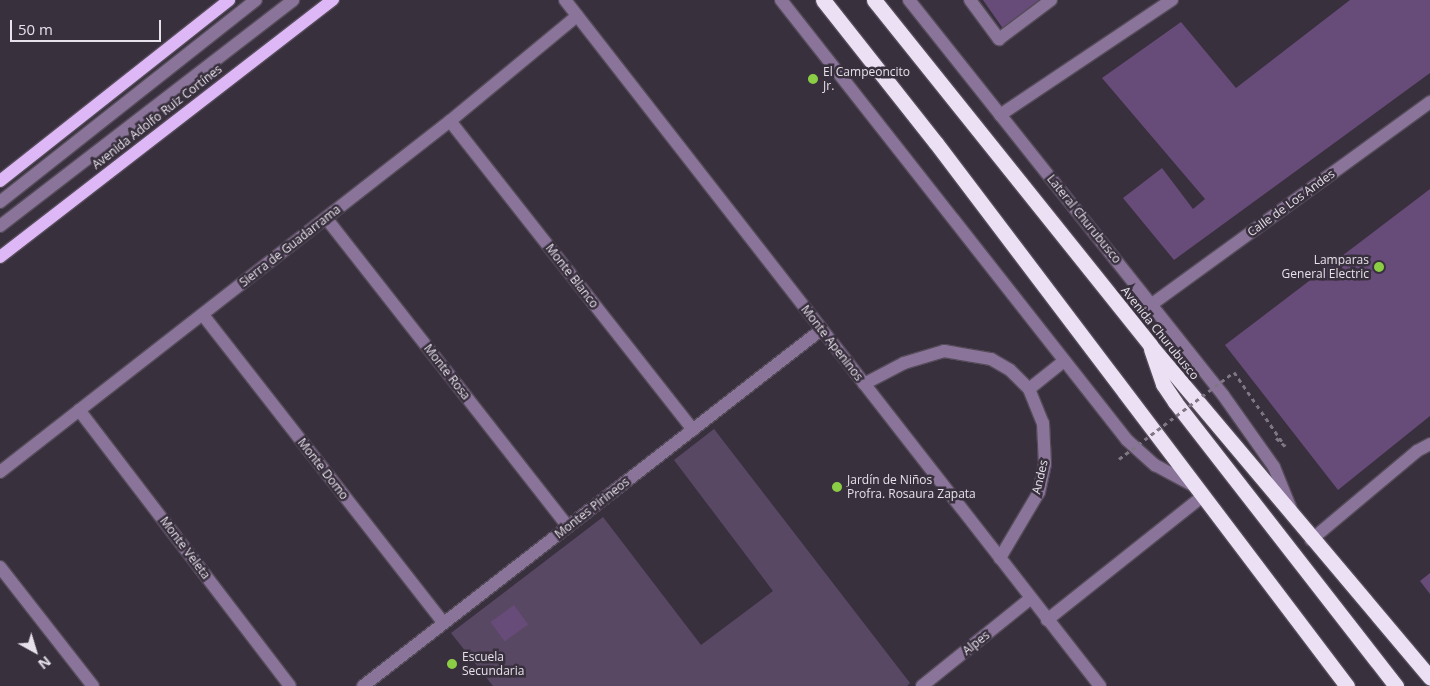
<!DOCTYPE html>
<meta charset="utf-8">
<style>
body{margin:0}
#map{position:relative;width:1430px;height:686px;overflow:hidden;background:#39303e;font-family:"Open Sans",sans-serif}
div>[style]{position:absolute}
.green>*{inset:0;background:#594864}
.building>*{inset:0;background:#674b79;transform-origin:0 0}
.path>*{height:3px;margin-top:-1.5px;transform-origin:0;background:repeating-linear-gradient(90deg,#7f7783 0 4px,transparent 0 8px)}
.roads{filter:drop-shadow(1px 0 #554c5a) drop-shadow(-1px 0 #554c5a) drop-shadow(0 1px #554c5a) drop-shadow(0 -1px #554c5a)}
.minor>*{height:12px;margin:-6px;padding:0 6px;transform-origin:6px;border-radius:6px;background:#8b749a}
.major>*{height:12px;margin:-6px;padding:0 6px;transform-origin:6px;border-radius:6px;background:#deb7f6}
.highway>*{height:15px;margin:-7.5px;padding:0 7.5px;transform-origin:7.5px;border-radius:7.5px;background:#ece1f4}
.path-bridge>*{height:3px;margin-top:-1.5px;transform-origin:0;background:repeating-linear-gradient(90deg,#7f7783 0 4px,transparent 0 8px)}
.dots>*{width:14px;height:14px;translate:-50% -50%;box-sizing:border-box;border:2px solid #39303e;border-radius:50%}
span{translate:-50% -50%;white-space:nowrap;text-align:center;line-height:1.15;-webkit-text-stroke:5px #39303e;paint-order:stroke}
.poi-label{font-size:12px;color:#e6e1ea}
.left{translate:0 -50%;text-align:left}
.right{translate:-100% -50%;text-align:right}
.street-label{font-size:12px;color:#e6e1ea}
.north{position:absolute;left:10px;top:626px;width:50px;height:50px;-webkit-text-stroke:4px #39303e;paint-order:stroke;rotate:141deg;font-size:14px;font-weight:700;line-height:20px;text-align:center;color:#e6e1ea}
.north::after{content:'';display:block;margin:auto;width:18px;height:22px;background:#e6e1ea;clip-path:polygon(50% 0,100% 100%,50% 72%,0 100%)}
.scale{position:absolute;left:10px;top:20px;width:151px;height:22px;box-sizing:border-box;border:2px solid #e6e1ea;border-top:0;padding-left:6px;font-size:15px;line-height:18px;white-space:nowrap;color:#e6e1ea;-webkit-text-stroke:4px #39303e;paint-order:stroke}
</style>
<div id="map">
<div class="green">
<div style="clip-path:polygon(714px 429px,910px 683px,907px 686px,493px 686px,451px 633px,603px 517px,701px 645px,773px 591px,674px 460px)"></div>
</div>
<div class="building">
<div style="clip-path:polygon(983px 0,1047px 0,1004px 30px)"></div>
<div style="clip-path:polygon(1350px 0,1430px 0,1430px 73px,1174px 260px,1123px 198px,1162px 168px,1193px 209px,1205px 199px,1102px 78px,1181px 22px,1236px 88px)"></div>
<div style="clip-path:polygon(1430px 189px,1430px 416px,1338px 490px,1225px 345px)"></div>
<div style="clip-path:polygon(1430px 573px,1430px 594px,1420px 581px)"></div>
<div style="left:514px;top:605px;width:24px;height:29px;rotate:54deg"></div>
</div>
<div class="path">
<div style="left:1234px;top:372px;width:90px;rotate:55.4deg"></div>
<div style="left:1285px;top:446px;width:12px;rotate:-138deg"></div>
</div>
<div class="roads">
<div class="minor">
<div style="left:565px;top:0;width:870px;rotate:52.05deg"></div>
<div style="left:781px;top:0;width:560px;rotate:51.82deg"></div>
<div style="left:1127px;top:440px;width:38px;rotate:42deg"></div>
<div style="left:1155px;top:465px;width:47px;rotate:28.2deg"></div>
<div style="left:909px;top:0;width:505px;rotate:51.52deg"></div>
<div style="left:1223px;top:395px;width:88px;rotate:54.7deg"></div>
<div style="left:1274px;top:467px;width:45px;rotate:68deg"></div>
<div style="left:970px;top:0;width:49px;rotate:53.4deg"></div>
<div style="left:999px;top:39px;width:65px;rotate:-36.9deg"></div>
<div style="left:1000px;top:115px;width:207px;rotate:-33.8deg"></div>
<div style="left:450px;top:121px;width:393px;rotate:51.8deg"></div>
<div style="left:0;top:202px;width:326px;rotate:-38.3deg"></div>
<div style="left:326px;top:218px;width:392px;rotate:51.9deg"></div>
<div style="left:0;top:226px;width:370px;rotate:-37.6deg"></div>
<div style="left:1152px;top:304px;width:344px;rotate:-36deg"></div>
<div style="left:203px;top:315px;width:391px;rotate:52deg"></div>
<div style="left:864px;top:384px;width:45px;rotate:-27.7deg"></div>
<div style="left:904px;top:363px;width:42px;rotate:-16.7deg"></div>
<div style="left:944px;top:351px;width:48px;rotate:9.7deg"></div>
<div style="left:991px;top:359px;width:22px;rotate:30deg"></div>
<div style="left:1010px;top:370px;width:27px;rotate:45deg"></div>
<div style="left:1029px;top:389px;width:37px;rotate:68deg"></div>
<div style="left:1043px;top:423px;width:41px;rotate:87.2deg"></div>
<div style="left:1045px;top:464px;width:29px;rotate:102deg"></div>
<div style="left:1039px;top:492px;width:77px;rotate:120.6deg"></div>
<div style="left:1029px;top:389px;width:45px;rotate:-38.7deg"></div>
<div style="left:79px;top:410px;width:347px;rotate:52.6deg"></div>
<div style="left:0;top:472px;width:571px;rotate:-37.95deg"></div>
<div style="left:450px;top:121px;width:165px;rotate:-39.6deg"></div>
<div style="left:1311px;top:540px;width:138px;rotate:-40deg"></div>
<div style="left:1417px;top:451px;width:15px;rotate:-28deg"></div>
<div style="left:0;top:567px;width:151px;rotate:52deg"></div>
<div style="left:1047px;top:620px;width:199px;rotate:-38.5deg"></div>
<div style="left:363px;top:686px;width:580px;rotate:-37.86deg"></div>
<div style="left:922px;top:686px;width:139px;rotate:-38.9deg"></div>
</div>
<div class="major">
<div style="left:0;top:181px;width:292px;rotate:-38.3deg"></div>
<div style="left:0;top:257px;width:421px;rotate:-37.7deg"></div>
</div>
<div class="highway">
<div style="left:823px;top:0;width:182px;rotate:51.7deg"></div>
<div style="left:936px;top:143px;width:681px;rotate:52.88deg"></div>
<div style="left:874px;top:0;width:442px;rotate:51.3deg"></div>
<div style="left:1150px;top:345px;width:435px;rotate:49.9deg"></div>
<div style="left:1151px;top:349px;width:37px;rotate:71deg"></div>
<div style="left:1163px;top:384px;width:22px;rotate:56deg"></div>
<div style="left:1175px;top:402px;width:360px;rotate:52.1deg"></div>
</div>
</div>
<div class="path-bridge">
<div style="left:1119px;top:459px;width:144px;rotate:-37.1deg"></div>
</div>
<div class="dots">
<div style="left:813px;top:79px;background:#8bce46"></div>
<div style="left:1379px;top:267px;background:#8bce46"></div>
<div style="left:837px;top:487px;background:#8bce46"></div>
<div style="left:452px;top:664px;background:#8bce46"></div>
</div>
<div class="poi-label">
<span class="left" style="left:823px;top:79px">El Campeoncito<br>Jr.</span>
<span class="right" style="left:1369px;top:267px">Lamparas<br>General Electric</span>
<span class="left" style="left:847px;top:487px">Jardín de Niños<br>Profra. Rosaura Zapata</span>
<span class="left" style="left:462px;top:664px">Escuela<br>Secundaria</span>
</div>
<div class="street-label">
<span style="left:157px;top:117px;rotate:-38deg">Avenida Adolfo Ruiz Cortínes</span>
<span style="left:1291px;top:203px;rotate:-36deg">Calle de Los Andes</span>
<span style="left:1084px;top:219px;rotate:51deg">Lateral Churubusco</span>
<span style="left:290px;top:246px;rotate:-38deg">Sierra de Guadarrama</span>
<span style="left:572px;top:276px;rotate:52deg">Monte Blanco</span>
<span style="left:1160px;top:333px;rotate:51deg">Avenida Churubusco</span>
<span style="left:832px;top:343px;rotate:52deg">Monte Apeninos</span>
<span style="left:447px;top:372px;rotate:52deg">Monte Rosa</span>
<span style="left:323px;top:469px;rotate:52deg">Monte Domo</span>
<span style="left:1040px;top:477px;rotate:-77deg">Andes</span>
<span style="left:592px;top:508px;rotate:-38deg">Montes Pirineos</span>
<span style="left:185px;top:548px;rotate:53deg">Monte Veleta</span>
<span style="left:976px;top:643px;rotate:-39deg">Alpes</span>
</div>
<div class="north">N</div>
<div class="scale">50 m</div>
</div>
